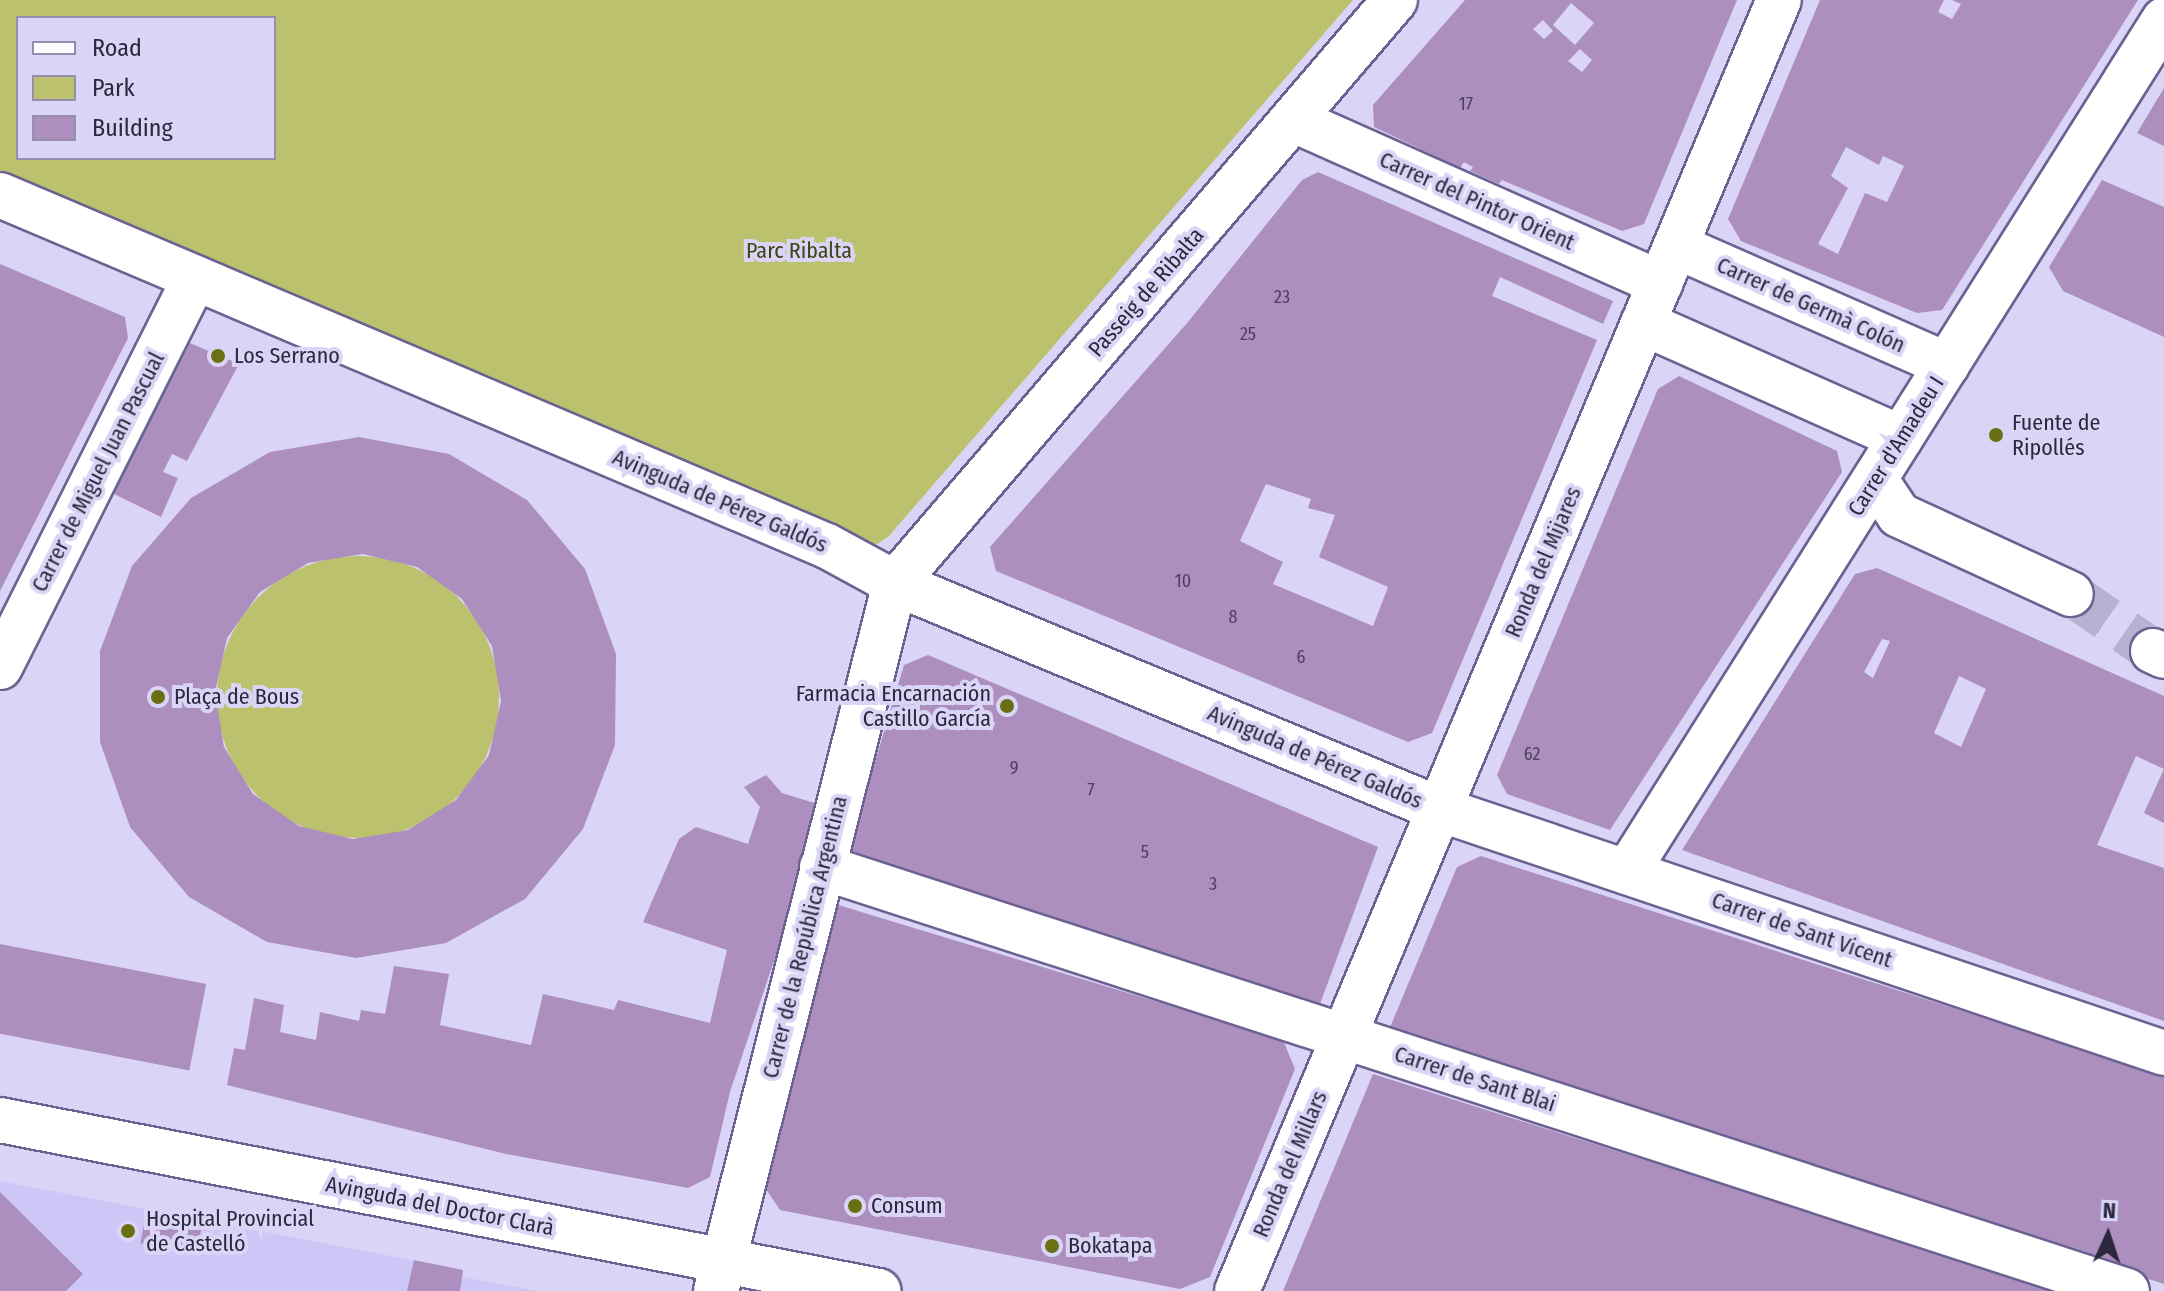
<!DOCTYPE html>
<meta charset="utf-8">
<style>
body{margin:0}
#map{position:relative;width:2164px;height:1291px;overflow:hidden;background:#dad5f6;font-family:"Fira Sans Condensed",sans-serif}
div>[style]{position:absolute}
.built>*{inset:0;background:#cec6f7}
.green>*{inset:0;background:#bbc16c}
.round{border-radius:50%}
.building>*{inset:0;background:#ac8fbe;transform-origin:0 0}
.minor-tunnel>*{height:44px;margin-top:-22px;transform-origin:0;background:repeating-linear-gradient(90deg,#b7b2d1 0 44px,transparent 0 66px)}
.roads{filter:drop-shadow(2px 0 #6b6292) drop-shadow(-2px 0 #6b6292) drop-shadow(0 2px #6b6292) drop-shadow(0 -2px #6b6292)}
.minor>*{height:44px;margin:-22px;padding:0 22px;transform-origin:22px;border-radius:22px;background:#fff}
.major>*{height:44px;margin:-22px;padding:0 22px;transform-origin:22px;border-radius:22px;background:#fff}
.dots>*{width:22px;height:22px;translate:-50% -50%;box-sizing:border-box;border:4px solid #dad5f6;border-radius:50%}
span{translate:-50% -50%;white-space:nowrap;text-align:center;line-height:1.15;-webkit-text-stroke:8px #dad5f6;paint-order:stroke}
.number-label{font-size:18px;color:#4b415c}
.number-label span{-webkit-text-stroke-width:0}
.street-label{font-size:22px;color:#2b273c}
.park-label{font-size:22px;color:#414415}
.poi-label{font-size:22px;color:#2b273c}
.left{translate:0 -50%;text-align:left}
.right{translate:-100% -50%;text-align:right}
.legend{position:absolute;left:16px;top:16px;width:260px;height:144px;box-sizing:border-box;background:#dad5f6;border:2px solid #948fac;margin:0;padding:10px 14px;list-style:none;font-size:24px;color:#2b273c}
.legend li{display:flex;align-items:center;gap:16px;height:40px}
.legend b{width:40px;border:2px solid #948fac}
.north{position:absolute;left:2068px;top:1195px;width:80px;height:80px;-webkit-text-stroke:6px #dad5f6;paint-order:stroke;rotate:3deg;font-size:22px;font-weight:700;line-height:32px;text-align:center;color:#2b273c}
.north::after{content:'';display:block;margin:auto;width:28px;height:36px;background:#2b273c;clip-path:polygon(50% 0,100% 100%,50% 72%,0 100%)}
</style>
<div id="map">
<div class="built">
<div style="clip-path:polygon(0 1181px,463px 1270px,463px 1277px,537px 1291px,0 1291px)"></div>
</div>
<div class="green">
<div style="clip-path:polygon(evenodd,0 0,1353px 0,888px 537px,872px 547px,0 179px,0 0,18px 18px,274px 18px,274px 158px,18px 158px,18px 18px)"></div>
<div class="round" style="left:217px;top:556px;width:282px;height:282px"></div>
</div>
<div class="building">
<div style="clip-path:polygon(evenodd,1465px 0,1737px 0,1644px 224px,1622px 231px,1502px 180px,1499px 184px,1470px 171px,1473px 167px,1464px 162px,1460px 168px,1374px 127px,1373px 105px,1465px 0,1571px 3px,1594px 23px,1575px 45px,1553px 25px,1571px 3px,1465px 0,1543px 20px,1553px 31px,1544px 39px,1533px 29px,1543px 20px,1465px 0,1580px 49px,1592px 60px,1582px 72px,1568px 61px,1580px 49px)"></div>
<div style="clip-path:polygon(evenodd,1820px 0,1944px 0,1938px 12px,1952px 19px,1961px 4px,1952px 0,2138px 0,1942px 310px,1917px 313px,1741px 241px,1728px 219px,1820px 0,1846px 147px,1879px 165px,1883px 156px,1904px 166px,1887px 202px,1865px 193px,1838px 254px,1818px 244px,1848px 188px,1831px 176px,1846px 147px)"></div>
<div style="clip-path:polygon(2164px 88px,2164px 146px,2137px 133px)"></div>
<div style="clip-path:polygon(evenodd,1318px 172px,1613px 301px,1603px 324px,1500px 277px,1492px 296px,1597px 340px,1432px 733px,1408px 742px,996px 571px,990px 547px,1188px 322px,1302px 180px,1318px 172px,1266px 484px,1311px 499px,1308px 508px,1335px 515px,1319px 557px,1388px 587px,1373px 626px,1273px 584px,1283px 562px,1240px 541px,1266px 484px)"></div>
<div style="clip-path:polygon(2102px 180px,2164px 207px,2164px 337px,2063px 291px,2049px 267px)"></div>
<div style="clip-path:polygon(0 264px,125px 317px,128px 338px,0 591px)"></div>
<div style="clip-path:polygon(190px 343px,239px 364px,187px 461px,172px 454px,163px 472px,178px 478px,161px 517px,112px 493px)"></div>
<div style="clip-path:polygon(1679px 376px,1837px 451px,1842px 472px,1610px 830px,1507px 794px,1497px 775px,1658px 389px)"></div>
<div style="clip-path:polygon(evenodd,359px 437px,449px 454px,527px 500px,585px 569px,616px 654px,615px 745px,583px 829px,525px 899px,446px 943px,356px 958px,267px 942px,189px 897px,130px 827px,100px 742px,100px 651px,132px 566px,191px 498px,270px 452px,359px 437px,363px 554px,417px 567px,462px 599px,492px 646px,501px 701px,489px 755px,456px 800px,408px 830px,353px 839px,299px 826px,253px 794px,224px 747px,215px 692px,227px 638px,260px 592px,308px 563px,363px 554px)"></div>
<div style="clip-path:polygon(evenodd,1877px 568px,2164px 696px,2164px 823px,2144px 813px,2164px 769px,2136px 756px,2097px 845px,2164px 868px,2164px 1021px,1682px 850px,1855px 574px,1877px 568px,1882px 639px,1890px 641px,1873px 678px,1864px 672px,1882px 639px,1877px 568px,1959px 676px,1986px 689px,1961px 747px,1934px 733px,1959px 676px)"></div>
<div style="clip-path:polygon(928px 655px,1378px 847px,1317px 1012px,860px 863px,850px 845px,904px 665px)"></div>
<div style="clip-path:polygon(766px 775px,782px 793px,821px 805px,800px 883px,730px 1092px,710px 1177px,688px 1188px,506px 1154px,227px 1085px,234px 1048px,245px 1050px,254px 998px,284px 1005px,280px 1032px,316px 1040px,320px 1012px,359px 1021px,361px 1010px,385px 1014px,394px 966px,449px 974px,440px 1025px,531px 1045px,543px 994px,614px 1010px,618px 1000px,710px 1023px,727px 950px,643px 922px,679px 839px,696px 827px,748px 844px,760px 807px,744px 787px)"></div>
<div style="clip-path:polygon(1481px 856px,2164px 1076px,2164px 1284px,1388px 1032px,1457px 867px)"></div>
<div style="clip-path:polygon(835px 904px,1283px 1040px,1295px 1069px,1210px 1277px,1180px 1289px,780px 1210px,765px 1188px)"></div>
<div style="left:0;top:944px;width:210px;height:88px;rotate:11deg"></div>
<div style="clip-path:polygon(1373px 1074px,2056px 1290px,2056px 1291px,1283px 1291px)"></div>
<div style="clip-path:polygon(0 1192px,83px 1274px,66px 1291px,0 1291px)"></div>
<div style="left:147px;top:1209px;width:57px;height:35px;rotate:11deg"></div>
<div style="clip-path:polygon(414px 1260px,463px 1270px,460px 1291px,407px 1291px)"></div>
</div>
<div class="minor-tunnel">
<div style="left:2071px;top:594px;width:100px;rotate:34.8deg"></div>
</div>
<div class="roads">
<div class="minor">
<div style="left:1294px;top:120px;width:401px;rotate:24deg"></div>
<div style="left:0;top:195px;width:898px;rotate:23deg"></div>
<div style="left:827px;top:546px;width:77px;rotate:28.6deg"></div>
<div style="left:895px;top:583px;width:589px;rotate:22.56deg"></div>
<div style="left:1439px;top:809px;width:765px;rotate:18.6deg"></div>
<div style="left:1676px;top:246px;width:296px;rotate:23.7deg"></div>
<div style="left:1643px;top:323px;width:282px;rotate:24deg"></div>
<div style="left:1875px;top:479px;width:43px;rotate:56.3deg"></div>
<div style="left:1899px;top:515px;width:189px;rotate:24.7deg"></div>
<div style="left:2153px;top:651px;width:12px;rotate:24deg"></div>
<div style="left:0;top:667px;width:435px;rotate:-63.4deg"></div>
<div style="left:822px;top:867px;width:1372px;rotate:18deg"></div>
<div style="left:1627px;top:872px;width:1007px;rotate:-57.78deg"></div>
<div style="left:716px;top:1291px;width:730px;rotate:-75.81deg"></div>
<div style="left:895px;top:583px;width:768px;rotate:-49.38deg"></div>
</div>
<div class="major">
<div style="left:0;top:1120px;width:895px;rotate:11.01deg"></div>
<div style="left:1237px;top:1291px;width:1400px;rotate:-67.23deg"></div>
</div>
</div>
<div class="dots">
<div style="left:218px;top:356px;background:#6b6f14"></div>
<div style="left:1996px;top:435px;background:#6b6f14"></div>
<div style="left:158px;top:697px;background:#6b6f14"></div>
<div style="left:1007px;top:706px;background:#6b6f14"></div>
<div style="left:855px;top:1206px;background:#6b6f14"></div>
<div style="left:128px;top:1231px;background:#6b6f14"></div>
<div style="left:1052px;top:1246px;background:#6b6f14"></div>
</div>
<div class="number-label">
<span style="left:1466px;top:104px">17</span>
<span style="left:1282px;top:297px">23</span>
<span style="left:1248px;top:334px">25</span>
<span style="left:1183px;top:581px">10</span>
<span style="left:1233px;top:617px">8</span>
<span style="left:1301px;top:657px">6</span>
<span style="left:1532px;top:754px">62</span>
<span style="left:1014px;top:768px">9</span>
<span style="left:1091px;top:790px">7</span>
<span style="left:1145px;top:852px">5</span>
<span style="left:1213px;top:884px">3</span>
</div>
<div class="street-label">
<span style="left:1477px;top:201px;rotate:24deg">Carrer del Pintor Orient</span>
<span style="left:1146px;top:292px;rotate:-49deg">Passeig de Ribalta</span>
<span style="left:1811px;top:305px;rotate:24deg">Carrer de Germà Colón</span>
<span style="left:1896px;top:446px;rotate:-58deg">Carrer d'Amadeu I</span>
<span style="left:98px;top:472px;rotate:-63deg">Carrer de Miguel Juan Pascual</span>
<span style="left:720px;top:501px;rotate:23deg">Avinguda de Pérez Galdós</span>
<span style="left:1543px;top:562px;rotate:-67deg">Ronda del Mijares</span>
<span style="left:1315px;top:757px;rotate:23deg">Avinguda de Pérez Galdós</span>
<span style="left:1802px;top:930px;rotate:19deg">Carrer de Sant Vicent</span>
<span style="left:805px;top:937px;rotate:-76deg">Carrer de la República Argentina</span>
<span style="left:1475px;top:1079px;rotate:18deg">Carrer de Sant Blai</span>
<span style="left:1290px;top:1164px;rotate:-67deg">Ronda del Millars</span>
<span style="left:440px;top:1206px;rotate:11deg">Avinguda del Doctor Clarà</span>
</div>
<div class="park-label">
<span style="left:799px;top:251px">Parc Ribalta</span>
</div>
<div class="poi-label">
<span class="left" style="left:234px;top:356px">Los Serrano</span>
<span class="left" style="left:2012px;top:435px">Fuente de<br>Ripollés</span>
<span class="right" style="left:991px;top:706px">Farmacia Encarnación<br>Castillo García</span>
<span class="left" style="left:174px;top:697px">Plaça de Bous</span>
<span class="left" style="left:871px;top:1206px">Consum</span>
<span class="left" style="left:146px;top:1231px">Hospital Provincial<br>de Castelló</span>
<span class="left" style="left:1068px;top:1246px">Bokatapa</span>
</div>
<ul class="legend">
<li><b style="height:10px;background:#fff"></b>Road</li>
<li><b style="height:22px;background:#bbc16c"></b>Park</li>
<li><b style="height:22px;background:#ac8fbe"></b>Building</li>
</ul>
<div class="north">N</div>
</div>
